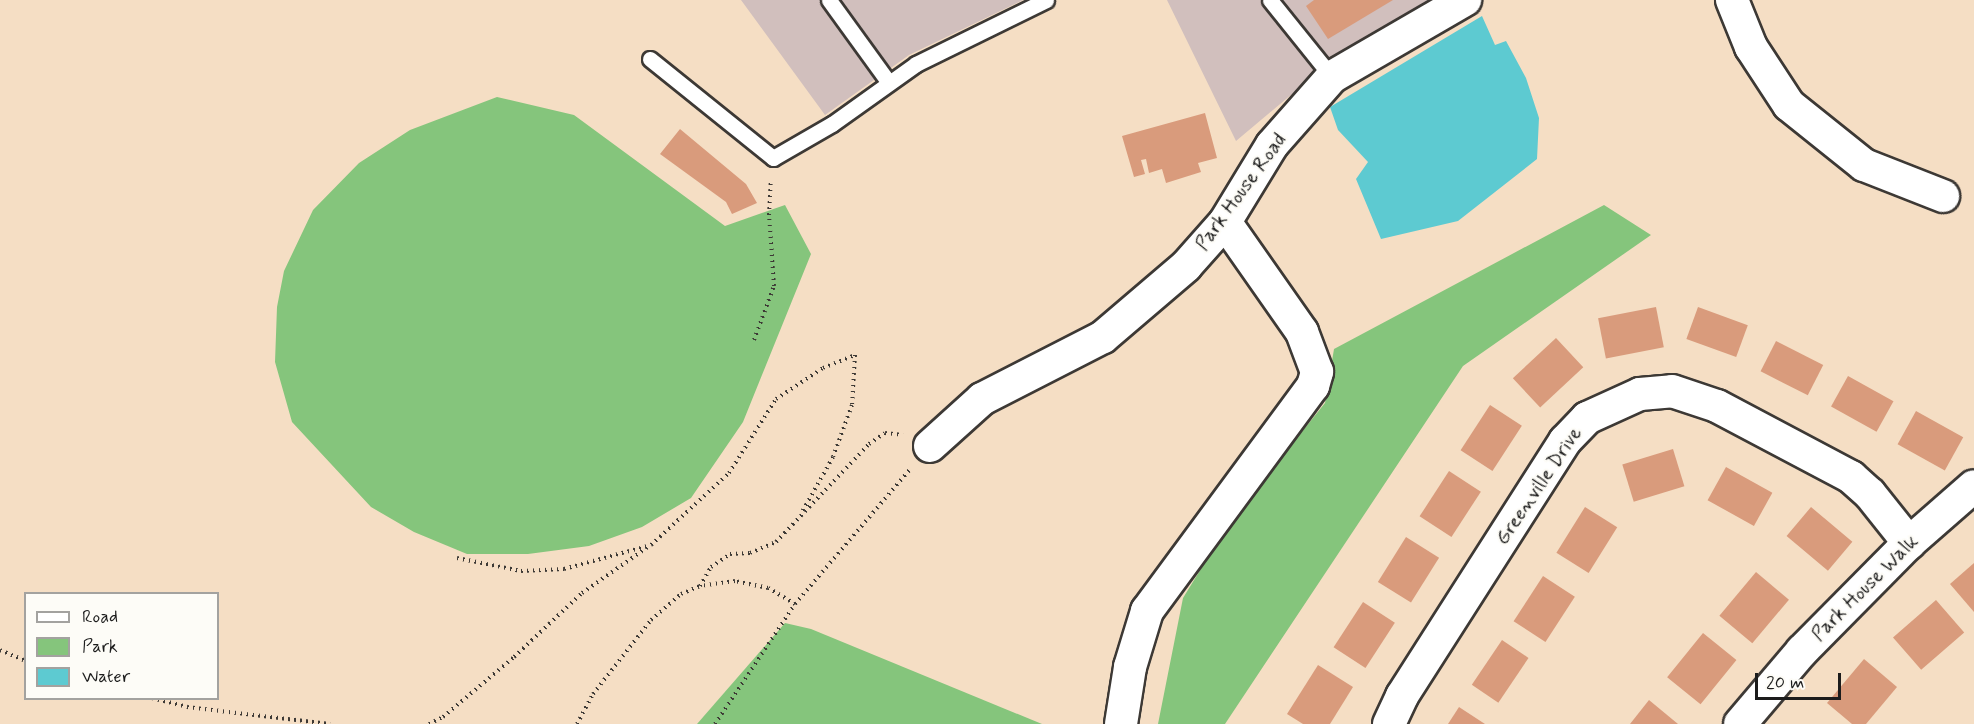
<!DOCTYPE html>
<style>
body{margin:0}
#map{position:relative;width:1974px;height:724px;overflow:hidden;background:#f5dec4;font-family:Mynerve,sans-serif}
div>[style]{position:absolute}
.industrial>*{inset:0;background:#d1bfbd}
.green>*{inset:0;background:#85c57c}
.water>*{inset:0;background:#5dcad1}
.building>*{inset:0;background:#d99b7c;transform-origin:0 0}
.path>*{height:4px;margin-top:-2px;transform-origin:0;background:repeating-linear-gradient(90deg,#3d3935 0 1.5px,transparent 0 6px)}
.roads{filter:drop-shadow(2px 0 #3d3935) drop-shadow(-2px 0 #3d3935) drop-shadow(0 2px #3d3935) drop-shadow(0 -2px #3d3935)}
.lane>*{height:15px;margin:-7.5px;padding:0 7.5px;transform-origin:7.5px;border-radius:7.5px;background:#fff}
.street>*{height:32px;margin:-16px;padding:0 16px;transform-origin:16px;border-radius:16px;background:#fff}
span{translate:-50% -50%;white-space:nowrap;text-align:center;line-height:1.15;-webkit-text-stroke:4.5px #fdfcf7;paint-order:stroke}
.street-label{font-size:20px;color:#1c1c1c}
.legend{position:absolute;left:24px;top:592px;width:195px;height:108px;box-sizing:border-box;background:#fdfcf7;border:2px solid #a3a29f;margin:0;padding:8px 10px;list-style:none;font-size:18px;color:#1c1c1c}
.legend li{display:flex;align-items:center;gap:12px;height:30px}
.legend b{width:30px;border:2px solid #a3a29f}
.scale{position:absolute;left:1755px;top:673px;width:86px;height:27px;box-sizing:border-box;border:3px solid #1c1c1c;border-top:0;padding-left:8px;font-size:18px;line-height:21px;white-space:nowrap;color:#1c1c1c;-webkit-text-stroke:4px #fdfcf7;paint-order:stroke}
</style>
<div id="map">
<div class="industrial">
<div style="clip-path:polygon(741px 0,1023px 0,909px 55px,825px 115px)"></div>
<div style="clip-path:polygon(1167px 0,1430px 0,1336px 57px,1236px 141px)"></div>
</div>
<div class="green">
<div style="clip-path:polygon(497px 97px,574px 115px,725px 226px,785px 205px,811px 254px,743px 422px,691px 498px,642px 527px,589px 546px,528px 554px,467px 554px,414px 532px,371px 507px,292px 422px,275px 362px,277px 307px,284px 271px,313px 210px,359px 163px,410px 130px)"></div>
<div style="clip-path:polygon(1604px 205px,1651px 235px,1463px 366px,1225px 724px,1158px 724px,1183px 598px,1231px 520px,1325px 403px,1334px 349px)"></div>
<div style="clip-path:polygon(785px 623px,811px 629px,1042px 724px,697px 724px)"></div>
</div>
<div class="water">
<div style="clip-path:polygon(1482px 16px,1495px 45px,1506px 41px,1526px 78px,1539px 118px,1537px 159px,1458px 221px,1381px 239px,1356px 179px,1368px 162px,1338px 130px,1330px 107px)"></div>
</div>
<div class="building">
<div style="clip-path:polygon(1314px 0,1393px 0,1328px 39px,1306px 6px)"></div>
<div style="clip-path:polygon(1205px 113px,1217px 158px,1198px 163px,1201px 172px,1166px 183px,1162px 169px,1149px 173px,1146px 159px,1141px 160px,1145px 174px,1134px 177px,1122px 136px)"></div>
<div style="clip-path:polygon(680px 129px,746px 184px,757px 203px,732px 214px,726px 202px,660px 154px)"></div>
<div style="left:1656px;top:307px;width:41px;height:59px;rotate:79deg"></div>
<div style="left:1698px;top:307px;width:53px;height:34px;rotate:20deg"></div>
<div style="left:1556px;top:338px;width:40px;height:59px;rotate:47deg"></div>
<div style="left:1776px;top:341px;width:53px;height:34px;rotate:27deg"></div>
<div style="left:1848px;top:376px;width:52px;height:35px;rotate:29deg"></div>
<div style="left:1490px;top:405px;width:38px;height:54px;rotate:33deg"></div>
<div style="left:1916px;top:411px;width:54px;height:38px;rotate:29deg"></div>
<div style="left:1673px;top:449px;width:39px;height:53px;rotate:73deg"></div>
<div style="left:1726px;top:467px;width:53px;height:38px;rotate:29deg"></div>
<div style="left:1449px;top:471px;width:38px;height:54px;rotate:33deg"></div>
<div style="left:1585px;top:507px;width:38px;height:54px;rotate:32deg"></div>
<div style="left:1811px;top:507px;width:54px;height:38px;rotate:40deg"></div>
<div style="left:1406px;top:537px;width:39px;height:53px;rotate:32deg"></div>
<div style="clip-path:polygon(1974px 563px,1974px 612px,1950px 584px)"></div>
<div style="left:1756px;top:572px;width:43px;height:57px;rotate:40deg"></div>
<div style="left:1543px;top:576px;width:38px;height:54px;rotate:33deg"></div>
<div style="left:1936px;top:600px;width:43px;height:57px;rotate:49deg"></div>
<div style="left:1363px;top:602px;width:38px;height:54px;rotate:33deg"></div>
<div style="left:1703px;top:633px;width:43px;height:57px;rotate:39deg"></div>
<div style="left:1502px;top:640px;width:32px;height:54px;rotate:34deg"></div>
<div style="clip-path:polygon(1864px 659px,1897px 687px,1866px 724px,1852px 724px,1827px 703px)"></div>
<div style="clip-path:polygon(1318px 665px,1353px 687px,1330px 724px,1303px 724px,1287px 714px)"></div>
<div style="clip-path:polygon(1649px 700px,1678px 724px,1630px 724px)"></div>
<div style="clip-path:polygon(1459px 707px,1485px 724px,1448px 724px)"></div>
</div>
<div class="path">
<div style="left:754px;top:340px;width:58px;rotate:-69.7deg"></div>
<div style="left:774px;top:286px;width:71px;rotate:-94deg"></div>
<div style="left:769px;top:215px;width:35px;rotate:-87deg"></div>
<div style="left:457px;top:558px;width:65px;rotate:11.5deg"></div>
<div style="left:521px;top:571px;width:43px;rotate:-2.7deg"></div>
<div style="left:564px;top:569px;width:90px;rotate:-15.4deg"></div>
<div style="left:651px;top:545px;width:106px;rotate:-42.7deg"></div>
<div style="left:729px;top:473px;width:88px;rotate:-57.6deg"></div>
<div style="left:776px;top:399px;width:56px;rotate:-33.4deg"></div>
<div style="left:823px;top:368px;width:35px;rotate:-22deg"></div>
<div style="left:855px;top:355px;width:50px;rotate:93.4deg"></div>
<div style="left:852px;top:405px;width:55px;rotate:110.1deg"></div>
<div style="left:833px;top:457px;width:63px;rotate:119.4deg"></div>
<div style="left:795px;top:604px;width:31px;rotate:-149deg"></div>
<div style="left:768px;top:588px;width:34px;rotate:-168deg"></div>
<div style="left:735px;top:581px;width:35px;rotate:172deg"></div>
<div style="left:700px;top:586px;width:22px;rotate:-60deg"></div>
<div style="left:711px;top:567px;width:23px;rotate:-34deg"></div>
<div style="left:730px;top:554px;width:20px;rotate:-3deg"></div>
<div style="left:750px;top:553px;width:28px;rotate:-23deg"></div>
<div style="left:776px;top:542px;width:135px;rotate:-46.5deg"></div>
<div style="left:869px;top:444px;width:19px;rotate:-35deg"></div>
<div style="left:885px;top:433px;width:18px;rotate:6deg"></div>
<div style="left:0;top:650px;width:28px;rotate:23deg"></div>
<div style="left:152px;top:698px;width:36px;rotate:14deg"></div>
<div style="left:187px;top:707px;width:144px;rotate:6.8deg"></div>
<div style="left:429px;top:724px;width:16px;rotate:-27deg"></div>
<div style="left:443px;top:717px;width:93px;rotate:-40.2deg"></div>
<div style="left:514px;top:657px;width:93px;rotate:-43.3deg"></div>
<div style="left:582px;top:593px;width:80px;rotate:-34.9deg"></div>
<div style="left:577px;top:724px;width:34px;rotate:-62deg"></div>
<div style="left:593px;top:694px;width:94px;rotate:-51.9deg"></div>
<div style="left:651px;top:620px;width:40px;rotate:-41deg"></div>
<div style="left:681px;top:594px;width:21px;rotate:-23deg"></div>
<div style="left:715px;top:724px;width:144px;rotate:-56.3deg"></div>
<div style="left:795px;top:604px;width:179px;rotate:-49.5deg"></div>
</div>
<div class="roads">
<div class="lane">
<div style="left:829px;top:0;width:102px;rotate:54.1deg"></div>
<div style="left:1270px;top:0;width:99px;rotate:51.2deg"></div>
<div style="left:650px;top:59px;width:158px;rotate:38.8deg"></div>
<div style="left:773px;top:158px;width:68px;rotate:-30deg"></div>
<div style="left:832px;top:124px;width:103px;rotate:-35.5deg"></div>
<div style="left:916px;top:64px;width:145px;rotate:-26.2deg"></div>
</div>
<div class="street">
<div style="left:1732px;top:0;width:51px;rotate:68deg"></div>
<div style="left:1751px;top:47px;width:69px;rotate:56.8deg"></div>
<div style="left:1789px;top:105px;width:96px;rotate:38.7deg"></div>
<div style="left:1864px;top:165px;width:85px;rotate:21.4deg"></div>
<div style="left:930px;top:446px;width:70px;rotate:-42.1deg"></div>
<div style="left:982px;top:399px;width:136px;rotate:-27.1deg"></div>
<div style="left:1103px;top:337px;width:109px;rotate:-40.5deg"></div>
<div style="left:1186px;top:266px;width:59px;rotate:-48.4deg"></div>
<div style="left:1225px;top:222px;width:90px;rotate:-58.6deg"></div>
<div style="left:1272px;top:145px;width:91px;rotate:-48.6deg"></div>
<div style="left:1332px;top:77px;width:154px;rotate:-30.1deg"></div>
<div style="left:1121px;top:724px;width:58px;rotate:-81deg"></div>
<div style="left:1130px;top:667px;width:59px;rotate:-73.1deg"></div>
<div style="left:1147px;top:611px;width:280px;rotate:-53.6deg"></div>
<div style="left:1313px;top:386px;width:15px;rotate:-74deg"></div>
<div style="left:1317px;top:372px;width:43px;rotate:-110.6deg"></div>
<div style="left:1302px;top:332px;width:134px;rotate:-125deg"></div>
<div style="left:1389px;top:724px;width:31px;rotate:-65deg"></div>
<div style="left:1402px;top:696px;width:303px;rotate:-57.4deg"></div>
<div style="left:1565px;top:441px;width:32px;rotate:-46deg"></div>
<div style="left:1587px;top:418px;width:58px;rotate:-24.4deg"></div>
<div style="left:1640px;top:394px;width:32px;rotate:-5deg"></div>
<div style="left:1672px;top:391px;width:47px;rotate:18.4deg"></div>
<div style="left:1717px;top:406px;width:152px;rotate:27.9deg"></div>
<div style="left:1851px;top:477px;width:25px;rotate:42deg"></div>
<div style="left:1870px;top:494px;width:63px;rotate:51.5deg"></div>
<div style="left:1740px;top:724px;width:96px;rotate:-49.7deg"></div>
<div style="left:1802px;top:651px;width:152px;rotate:-45.3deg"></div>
<div style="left:1909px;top:543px;width:86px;rotate:-41.2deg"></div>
</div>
</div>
<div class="street-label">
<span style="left:1241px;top:192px;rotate:-54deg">Park House Road</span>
<span style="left:1539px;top:486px;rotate:-56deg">Greenville Drive</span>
<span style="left:1865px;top:588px;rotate:-45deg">Park House Walk</span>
</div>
<ul class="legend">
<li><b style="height:8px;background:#fff"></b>Road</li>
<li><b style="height:16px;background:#85c57c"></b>Park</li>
<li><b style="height:16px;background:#5dcad1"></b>Water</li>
</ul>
<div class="scale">20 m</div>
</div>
